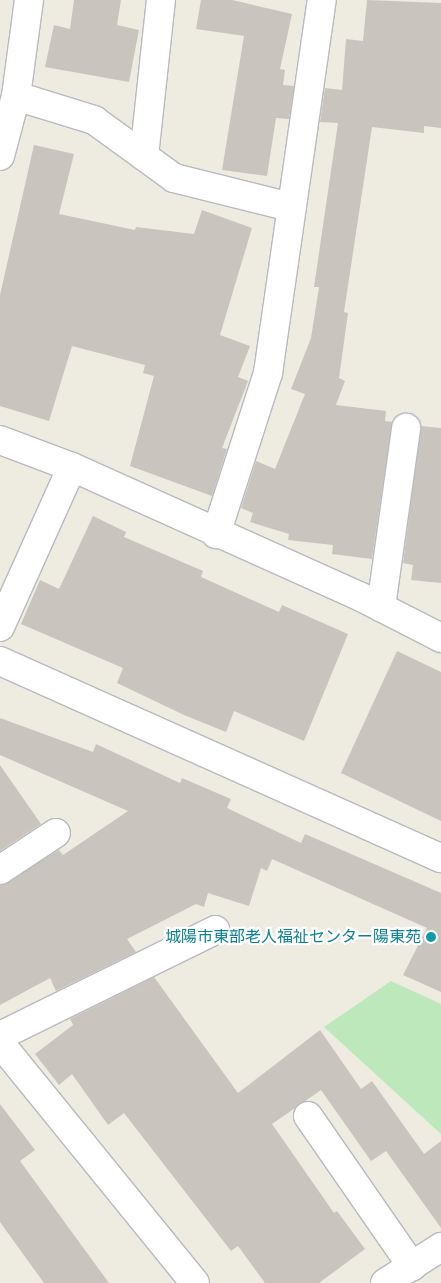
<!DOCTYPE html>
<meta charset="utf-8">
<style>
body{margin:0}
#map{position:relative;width:441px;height:1283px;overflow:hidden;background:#eeebe1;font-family:Raleway,"Noto Sans JP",sans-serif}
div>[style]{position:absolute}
.green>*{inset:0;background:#bce8bb}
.building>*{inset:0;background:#c9c5be}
.roads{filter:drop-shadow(1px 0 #b7babf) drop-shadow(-1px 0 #b7babf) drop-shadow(0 1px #b7babf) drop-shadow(0 -1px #b7babf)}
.street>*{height:28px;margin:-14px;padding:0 14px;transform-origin:14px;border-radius:14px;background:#fff}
.secondary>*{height:28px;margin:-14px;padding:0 14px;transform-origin:14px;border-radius:14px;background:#fff}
.dots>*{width:14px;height:14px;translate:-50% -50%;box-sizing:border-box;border:2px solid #fff;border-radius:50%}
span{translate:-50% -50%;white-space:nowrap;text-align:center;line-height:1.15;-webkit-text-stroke:4.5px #fff;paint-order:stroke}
.culture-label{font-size:16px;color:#0d838f}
.right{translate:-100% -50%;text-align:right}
</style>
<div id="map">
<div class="green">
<div style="clip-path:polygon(391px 981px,441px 1004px,441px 1134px,324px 1027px)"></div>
</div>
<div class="building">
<div style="clip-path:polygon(74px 0,121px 0,117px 25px,139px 30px,129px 82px,45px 67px,54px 25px,70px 29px)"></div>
<div style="clip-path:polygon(201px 0,232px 0,292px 14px,280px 69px,285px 70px,283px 85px,294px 86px,289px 119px,276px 118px,267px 176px,222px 170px,244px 36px,196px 29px)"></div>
<div style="clip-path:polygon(367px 0,441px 3px,441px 128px,424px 126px,424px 133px,372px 127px,344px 312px,348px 313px,339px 378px,345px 381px,336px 405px,386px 411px,385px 421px,392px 422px,372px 559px,332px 554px,333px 545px,288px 540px,289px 534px,250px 522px,253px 513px,241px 508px,256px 461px,275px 469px,305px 394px,291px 389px,311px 338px,319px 287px,314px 287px,338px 123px,320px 122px,325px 88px,342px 90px,346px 39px,363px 41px)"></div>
<div style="clip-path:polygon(34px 145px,74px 154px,59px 214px,135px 230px,136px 227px,194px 234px,202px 210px,252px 228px,220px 335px,250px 346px,238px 377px,248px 381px,222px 448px,227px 449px,212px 496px,130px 466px,154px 376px,143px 373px,145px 365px,72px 346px,49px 421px,0 406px,0 295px)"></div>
<div style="clip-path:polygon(421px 426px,441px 428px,441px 583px,411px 580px,413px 565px,403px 563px)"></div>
<div style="clip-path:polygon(93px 516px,126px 532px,124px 537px,203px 571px,201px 577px,279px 612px,282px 605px,348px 634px,304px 741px,234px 711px,226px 732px,184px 715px,117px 683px,123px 668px,21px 624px,40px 580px,59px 589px)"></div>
<div style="clip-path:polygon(397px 651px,441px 672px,441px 821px,341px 773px)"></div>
<div style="clip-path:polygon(0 718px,93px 752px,96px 744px,180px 783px,182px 778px,231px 799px,227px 808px,301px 843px,305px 834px,441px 893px,441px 992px,403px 975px,427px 928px,272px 859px,267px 871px,261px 868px,249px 906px,208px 893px,204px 907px,196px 904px,127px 939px,136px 952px,56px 991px,50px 978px,0 1005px,0 885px,59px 850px,63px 855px,128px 811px,0 755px)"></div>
<div style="clip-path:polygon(0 765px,41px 824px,0 851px)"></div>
<div style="clip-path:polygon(154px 977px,238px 1093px,320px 1030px,361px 1089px,372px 1081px,424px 1154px,441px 1141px,441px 1228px,386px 1151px,371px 1161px,321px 1090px,272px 1124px,334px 1213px,337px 1211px,365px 1249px,319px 1283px,265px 1283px,238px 1246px,231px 1251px,124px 1113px,108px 1125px,72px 1074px,59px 1085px,35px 1054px,73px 1025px,70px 1019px)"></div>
<div style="clip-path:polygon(0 1104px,35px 1150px,20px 1161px,109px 1283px,44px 1283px,0 1222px)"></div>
</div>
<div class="roads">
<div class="street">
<div style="left:16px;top:96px;width:82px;rotate:17.1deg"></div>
<div style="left:94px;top:120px;width:99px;rotate:35.9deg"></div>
<div style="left:174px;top:178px;width:120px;rotate:14deg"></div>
<div style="left:0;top:156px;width:62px;rotate:-75.1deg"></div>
<div style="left:16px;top:96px;width:97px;rotate:-82.3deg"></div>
<div style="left:144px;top:156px;width:157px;rotate:-83.8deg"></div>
<div style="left:216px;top:534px;width:169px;rotate:-72.1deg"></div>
<div style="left:268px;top:373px;width:377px;rotate:-81.8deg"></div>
<div style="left:381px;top:607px;width:181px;rotate:-82deg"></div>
<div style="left:0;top:627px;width:175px;rotate:-65.8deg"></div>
<div style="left:0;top:661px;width:483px;rotate:24.1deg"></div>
<div style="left:0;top:870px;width:67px;rotate:-33.5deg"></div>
<div style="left:0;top:1036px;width:240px;rotate:-26.2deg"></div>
<div style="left:0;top:1043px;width:309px;rotate:50.9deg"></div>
<div style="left:308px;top:1116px;width:183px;rotate:55.3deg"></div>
<div style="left:385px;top:1283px;width:67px;rotate:-32.7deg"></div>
</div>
<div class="secondary">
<div style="left:0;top:440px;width:77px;rotate:20.6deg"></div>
<div style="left:72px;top:467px;width:317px;rotate:24.2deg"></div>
<div style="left:361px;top:597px;width:90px;rotate:27.1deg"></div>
</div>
</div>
<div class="dots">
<div style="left:431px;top:937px;background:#0f9aa8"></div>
</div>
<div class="culture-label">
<span class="right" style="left:421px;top:937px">城陽市東部老人福祉センター陽東苑</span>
</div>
</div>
